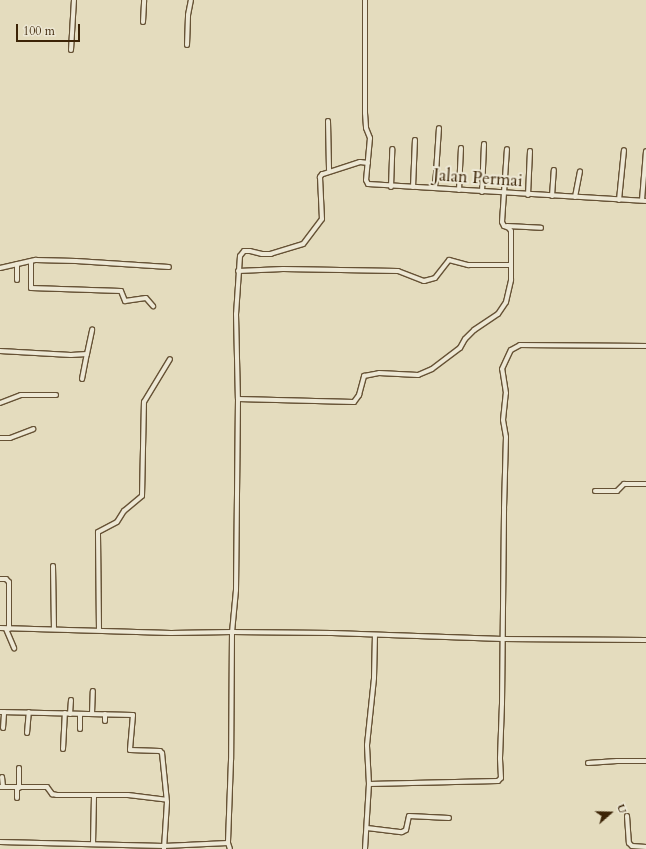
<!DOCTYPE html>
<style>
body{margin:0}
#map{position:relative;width:646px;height:849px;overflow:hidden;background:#e4dcbe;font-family:Cardo,serif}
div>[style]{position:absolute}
.roads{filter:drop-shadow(1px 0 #665235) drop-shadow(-1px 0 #665235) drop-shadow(0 1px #665235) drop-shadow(0 -1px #665235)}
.street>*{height:4px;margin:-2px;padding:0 2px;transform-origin:2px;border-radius:2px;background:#ede8d5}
span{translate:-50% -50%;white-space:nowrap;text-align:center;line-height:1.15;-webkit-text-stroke:4px #ede8d5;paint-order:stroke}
.street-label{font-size:17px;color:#3c2407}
.north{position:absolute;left:590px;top:793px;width:40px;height:40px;-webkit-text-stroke:3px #ede8d5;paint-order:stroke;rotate:70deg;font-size:11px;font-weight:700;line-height:16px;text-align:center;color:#3c2407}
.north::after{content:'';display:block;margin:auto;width:14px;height:18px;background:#3c2407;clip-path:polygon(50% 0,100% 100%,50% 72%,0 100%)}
.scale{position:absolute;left:16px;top:24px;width:64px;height:18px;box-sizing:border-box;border:2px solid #3c2407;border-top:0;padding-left:5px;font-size:12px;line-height:14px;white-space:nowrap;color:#3c2407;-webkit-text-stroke:3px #ede8d5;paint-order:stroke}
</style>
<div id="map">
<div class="roads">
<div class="street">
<div style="left:365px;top:0;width:113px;rotate:90deg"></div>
<div style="left:365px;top:113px;width:15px;rotate:86deg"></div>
<div style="left:366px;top:128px;width:11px;rotate:68deg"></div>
<div style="left:370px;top:138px;width:42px;rotate:95.4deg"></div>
<div style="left:366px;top:180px;width:4px;rotate:63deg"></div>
<div style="left:368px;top:184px;width:279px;rotate:3.5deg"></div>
<div style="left:143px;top:22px;width:22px;rotate:-87deg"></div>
<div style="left:187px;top:45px;width:30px;rotate:-88deg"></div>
<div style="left:188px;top:15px;width:15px;rotate:-79deg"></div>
<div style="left:71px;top:50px;width:50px;rotate:-86.6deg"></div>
<div style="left:328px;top:121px;width:49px;rotate:88.8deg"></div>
<div style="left:368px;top:163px;width:8px;rotate:-173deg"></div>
<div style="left:360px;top:162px;width:40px;rotate:162deg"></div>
<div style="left:322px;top:174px;width:4px;rotate:124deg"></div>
<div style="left:320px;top:177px;width:42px;rotate:87.3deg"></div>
<div style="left:322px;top:219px;width:31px;rotate:127deg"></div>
<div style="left:303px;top:244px;width:34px;rotate:163deg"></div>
<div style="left:271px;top:254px;width:9px;rotate:180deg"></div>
<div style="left:262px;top:254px;width:12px;rotate:-166deg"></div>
<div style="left:250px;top:251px;width:6px;rotate:180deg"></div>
<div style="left:244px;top:251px;width:6px;rotate:129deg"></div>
<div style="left:240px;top:256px;width:58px;rotate:93.9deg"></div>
<div style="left:236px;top:314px;width:85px;rotate:88.7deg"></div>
<div style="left:238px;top:399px;width:191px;rotate:90.6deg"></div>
<div style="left:236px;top:590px;width:42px;rotate:95.4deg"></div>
<div style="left:232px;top:632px;width:100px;rotate:0.6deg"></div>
<div style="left:332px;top:633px;width:171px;rotate:2deg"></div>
<div style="left:503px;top:639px;width:143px;rotate:0.4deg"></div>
<div style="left:391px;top:187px;width:38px;rotate:-88deg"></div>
<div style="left:413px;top:187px;width:47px;rotate:-87.6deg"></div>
<div style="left:435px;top:188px;width:60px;rotate:-86.2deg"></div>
<div style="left:459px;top:190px;width:42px;rotate:-87.3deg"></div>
<div style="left:482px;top:192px;width:48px;rotate:-87.6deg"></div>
<div style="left:528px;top:195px;width:44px;rotate:-87.4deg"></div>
<div style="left:552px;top:196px;width:26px;rotate:-86deg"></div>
<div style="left:575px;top:197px;width:26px;rotate:-79deg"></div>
<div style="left:619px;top:200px;width:50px;rotate:-84.3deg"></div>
<div style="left:642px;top:200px;width:49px;rotate:-85.3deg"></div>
<div style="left:507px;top:226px;width:34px;rotate:3deg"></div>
<div style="left:31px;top:261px;width:27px;rotate:90deg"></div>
<div style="left:31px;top:288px;width:90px;rotate:1.9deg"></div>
<div style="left:121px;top:291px;width:11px;rotate:68deg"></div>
<div style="left:125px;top:301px;width:21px;rotate:-8deg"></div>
<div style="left:146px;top:298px;width:11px;rotate:49deg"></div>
<div style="left:0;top:268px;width:37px;rotate:-13deg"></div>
<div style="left:36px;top:260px;width:40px;rotate:1.4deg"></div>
<div style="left:76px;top:261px;width:93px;rotate:3.7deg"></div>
<div style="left:238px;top:271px;width:45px;rotate:-2.5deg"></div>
<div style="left:283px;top:269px;width:115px;rotate:1deg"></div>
<div style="left:398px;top:271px;width:28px;rotate:21deg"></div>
<div style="left:424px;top:281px;width:11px;rotate:-15deg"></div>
<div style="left:435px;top:278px;width:23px;rotate:-52deg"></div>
<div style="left:449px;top:260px;width:20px;rotate:15deg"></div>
<div style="left:468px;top:265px;width:42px"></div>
<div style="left:17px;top:280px;width:16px;rotate:-90deg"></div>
<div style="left:0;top:351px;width:71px;rotate:3.2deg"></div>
<div style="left:71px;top:355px;width:16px;rotate:-4deg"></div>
<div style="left:87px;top:354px;width:25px;rotate:-78deg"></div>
<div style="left:82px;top:379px;width:25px;rotate:-79deg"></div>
<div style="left:238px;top:399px;width:116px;rotate:1.5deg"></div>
<div style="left:354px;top:402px;width:9px;rotate:-54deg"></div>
<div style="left:359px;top:395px;width:20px;rotate:-75deg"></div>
<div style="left:364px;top:376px;width:15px;rotate:-11deg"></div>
<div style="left:379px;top:373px;width:39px;rotate:3deg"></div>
<div style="left:418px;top:375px;width:15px;rotate:-23deg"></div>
<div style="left:432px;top:369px;width:35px;rotate:-37deg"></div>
<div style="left:460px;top:348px;width:10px;rotate:-61deg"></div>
<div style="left:465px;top:339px;width:13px;rotate:-45deg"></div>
<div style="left:474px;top:330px;width:29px;rotate:-34deg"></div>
<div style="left:498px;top:314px;width:14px;rotate:-56deg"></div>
<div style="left:506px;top:302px;width:23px;rotate:-77deg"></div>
<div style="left:511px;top:280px;width:49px;rotate:-90deg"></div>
<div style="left:511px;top:231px;width:4px;rotate:-124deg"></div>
<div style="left:509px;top:228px;width:5px;rotate:-158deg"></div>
<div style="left:504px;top:226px;width:4px;rotate:-117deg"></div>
<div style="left:502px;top:222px;width:73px;rotate:-86.1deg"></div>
<div style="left:0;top:403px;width:22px;rotate:-21deg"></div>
<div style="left:21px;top:395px;width:35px"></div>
<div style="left:0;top:438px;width:10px"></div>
<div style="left:10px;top:438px;width:25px;rotate:-21deg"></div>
<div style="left:595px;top:491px;width:22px"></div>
<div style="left:617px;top:491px;width:10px;rotate:-45deg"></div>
<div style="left:624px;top:484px;width:22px"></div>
<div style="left:53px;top:566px;width:63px;rotate:89.1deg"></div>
<div style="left:0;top:579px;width:6px"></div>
<div style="left:6px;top:579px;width:4px;rotate:45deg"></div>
<div style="left:9px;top:582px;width:47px;rotate:90deg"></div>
<div style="left:0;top:628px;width:171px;rotate:1.7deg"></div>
<div style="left:171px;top:633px;width:61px;rotate:-0.9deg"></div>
<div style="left:232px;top:632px;width:128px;rotate:90.4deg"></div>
<div style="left:231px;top:760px;width:83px;rotate:92.1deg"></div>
<div style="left:6px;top:629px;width:21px;rotate:67deg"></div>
<div style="left:99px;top:630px;width:98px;rotate:-90.6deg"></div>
<div style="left:98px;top:532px;width:21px;rotate:-28deg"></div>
<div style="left:117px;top:522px;width:13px;rotate:-58deg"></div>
<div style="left:124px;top:511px;width:23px;rotate:-40deg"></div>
<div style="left:142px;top:496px;width:94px;rotate:-88.8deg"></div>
<div style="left:144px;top:402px;width:50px;rotate:-58.8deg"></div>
<div style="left:0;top:712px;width:133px;rotate:1.3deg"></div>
<div style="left:133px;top:715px;width:35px;rotate:95deg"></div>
<div style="left:130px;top:750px;width:30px;rotate:2deg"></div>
<div style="left:160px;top:751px;width:3px;rotate:45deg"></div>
<div style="left:162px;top:753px;width:49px;rotate:84.2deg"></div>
<div style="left:167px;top:802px;width:47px;rotate:93.7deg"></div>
<div style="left:70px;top:714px;width:14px;rotate:-86deg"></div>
<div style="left:92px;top:714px;width:23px;rotate:-88deg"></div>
<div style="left:105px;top:714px;width:7px;rotate:90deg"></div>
<div style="left:3px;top:728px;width:16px;rotate:-86deg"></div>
<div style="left:80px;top:729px;width:15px;rotate:-90deg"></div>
<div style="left:27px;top:733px;width:21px;rotate:-85deg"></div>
<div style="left:63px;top:749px;width:36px;rotate:-87deg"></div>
<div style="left:588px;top:763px;width:29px;rotate:-4deg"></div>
<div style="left:617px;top:761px;width:29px"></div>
<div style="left:2px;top:777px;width:10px;rotate:84deg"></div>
<div style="left:369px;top:784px;width:129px;rotate:-1.3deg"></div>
<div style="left:498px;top:781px;width:4px;rotate:-45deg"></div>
<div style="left:501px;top:778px;width:20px;rotate:-93deg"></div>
<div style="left:500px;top:758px;width:54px;rotate:-87.9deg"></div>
<div style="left:502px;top:704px;width:196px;rotate:-89.4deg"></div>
<div style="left:504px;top:508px;width:71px;rotate:-88.4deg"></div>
<div style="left:506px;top:437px;width:17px;rotate:-100deg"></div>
<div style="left:503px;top:420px;width:27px;rotate:-84deg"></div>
<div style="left:506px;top:393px;width:24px;rotate:-99deg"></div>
<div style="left:502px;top:369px;width:21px;rotate:-65deg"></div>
<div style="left:511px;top:350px;width:10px;rotate:-29deg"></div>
<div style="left:520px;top:345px;width:126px;rotate:0.5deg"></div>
<div style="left:0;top:787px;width:47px"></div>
<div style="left:47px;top:787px;width:9px;rotate:54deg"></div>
<div style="left:52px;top:794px;width:5px;rotate:11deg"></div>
<div style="left:57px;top:795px;width:71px"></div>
<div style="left:128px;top:795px;width:38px;rotate:7deg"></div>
<div style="left:17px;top:788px;width:10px;rotate:90deg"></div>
<div style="left:19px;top:788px;width:20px;rotate:-90deg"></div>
<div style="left:627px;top:816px;width:27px;rotate:86deg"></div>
<div style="left:629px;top:843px;width:4px;rotate:45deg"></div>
<div style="left:632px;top:846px;width:14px;rotate:4deg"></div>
<div style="left:367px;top:828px;width:35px;rotate:7deg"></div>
<div style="left:402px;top:832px;width:4px;rotate:-27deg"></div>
<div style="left:406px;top:830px;width:14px;rotate:-78deg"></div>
<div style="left:409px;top:816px;width:40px;rotate:2.9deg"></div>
<div style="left:0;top:842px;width:164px;rotate:1.4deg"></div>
<div style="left:164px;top:846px;width:64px;rotate:-2.7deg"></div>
<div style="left:228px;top:843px;width:6px;rotate:72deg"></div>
<div style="left:93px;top:844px;width:49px;rotate:-88.8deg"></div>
<div style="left:365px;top:849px;width:65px;rotate:-86.5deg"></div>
<div style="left:369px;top:784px;width:39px;rotate:-93deg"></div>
<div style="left:367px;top:745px;width:67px;rotate:-84deg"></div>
<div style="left:374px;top:678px;width:43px;rotate:-88.7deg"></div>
</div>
</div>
<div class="street-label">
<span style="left:478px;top:178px;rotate:4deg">Jalan Permai</span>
</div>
<div class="north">U</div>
<div class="scale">100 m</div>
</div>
